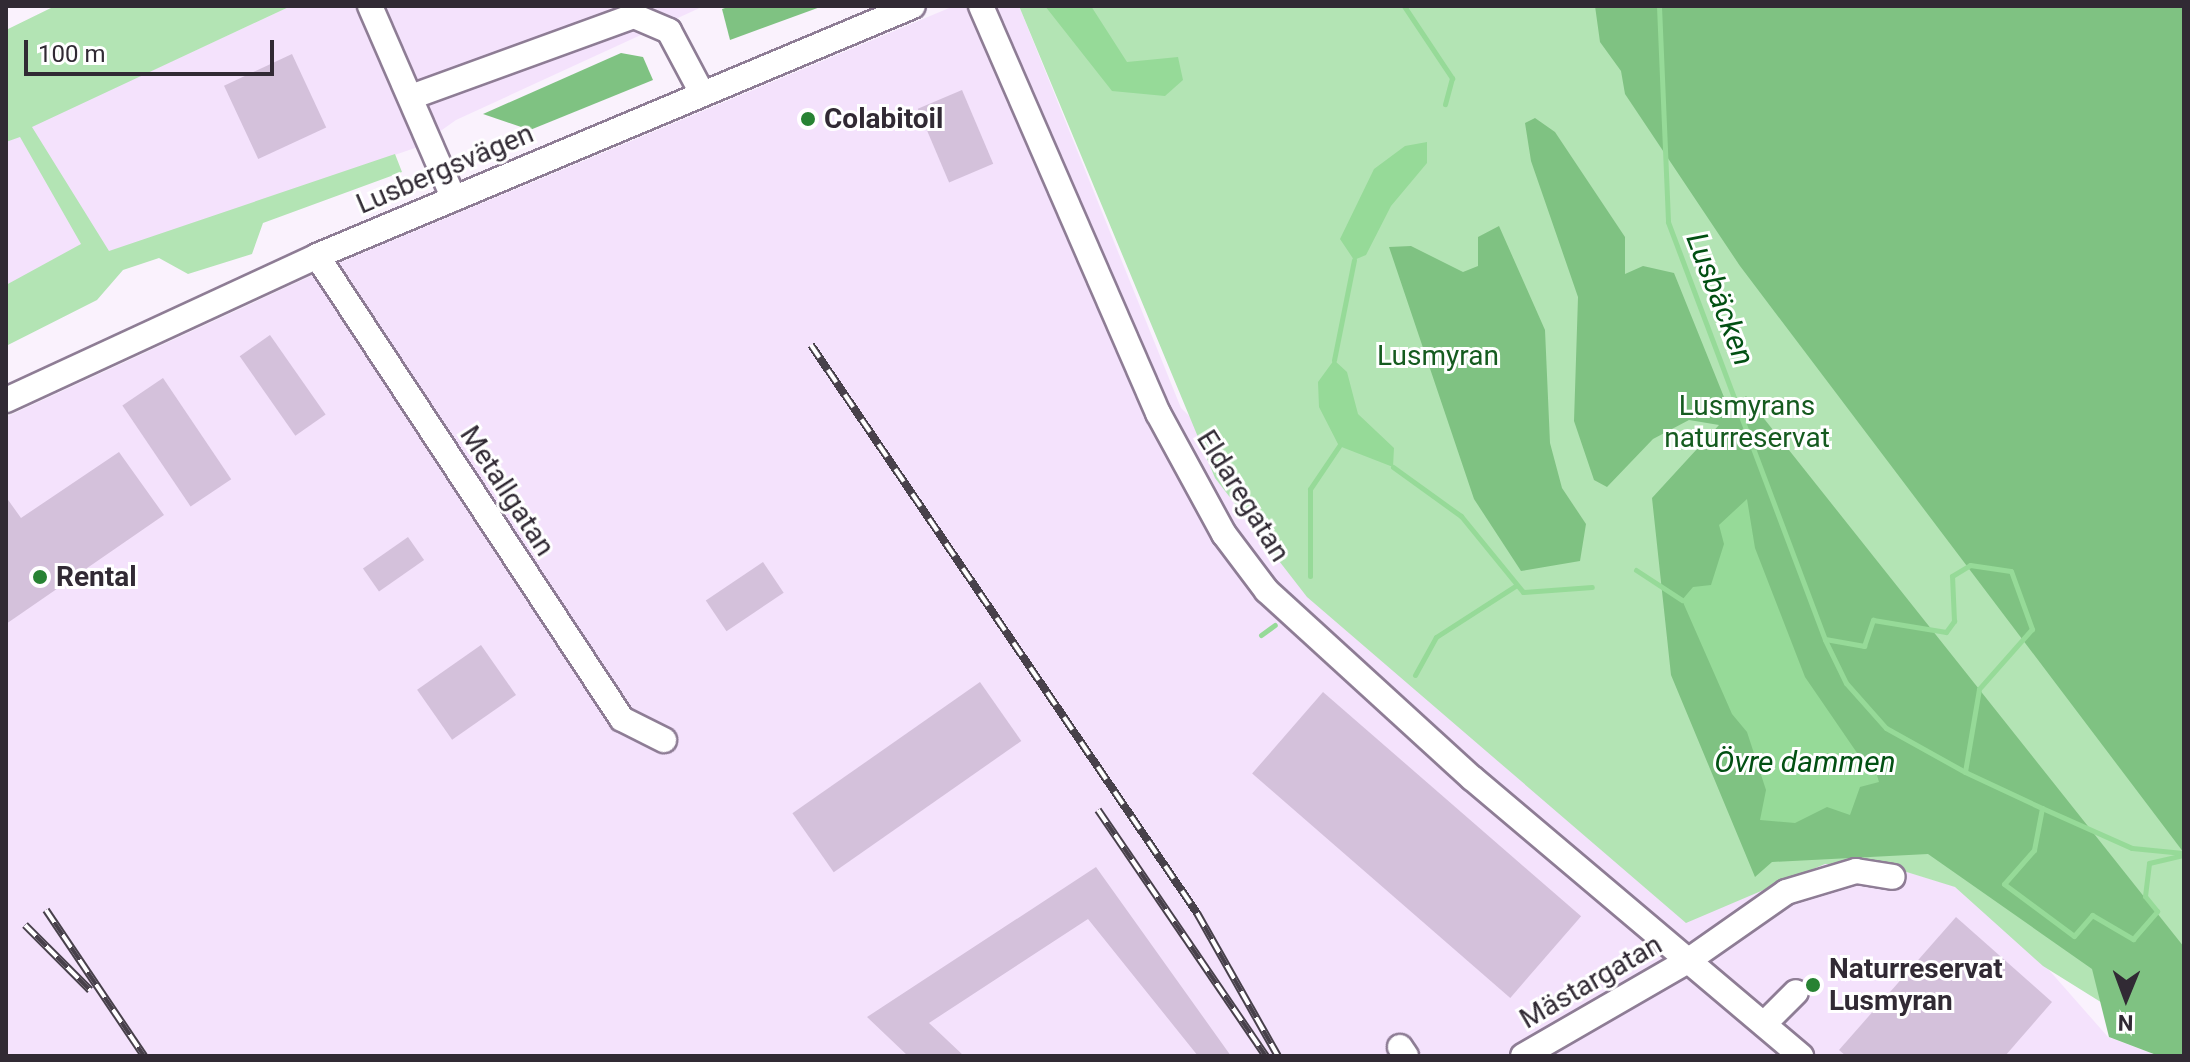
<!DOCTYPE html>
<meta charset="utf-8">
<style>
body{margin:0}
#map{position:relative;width:2190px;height:1062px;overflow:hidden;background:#faf2fd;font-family:Roboto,sans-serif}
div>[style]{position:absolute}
.built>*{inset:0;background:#f4e2fc}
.green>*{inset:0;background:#b3e4b4}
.forest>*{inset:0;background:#7fc282}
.water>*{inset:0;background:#96da98}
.stream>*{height:5px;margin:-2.5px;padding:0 2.5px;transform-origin:2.5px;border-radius:2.5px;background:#96da98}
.building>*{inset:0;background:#d4c1db;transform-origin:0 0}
.roads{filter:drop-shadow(2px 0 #8e7d95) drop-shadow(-2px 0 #8e7d95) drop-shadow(0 2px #8e7d95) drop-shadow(0 -2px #8e7d95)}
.minor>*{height:24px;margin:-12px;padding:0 12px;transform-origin:12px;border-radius:12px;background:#fff}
.rail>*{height:8px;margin-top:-4px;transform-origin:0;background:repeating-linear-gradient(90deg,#fff 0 15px,#48414b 0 30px);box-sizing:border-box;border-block:2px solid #48414b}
.dots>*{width:22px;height:22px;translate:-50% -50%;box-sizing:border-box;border:4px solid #fff;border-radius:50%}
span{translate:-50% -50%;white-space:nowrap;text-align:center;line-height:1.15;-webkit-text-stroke:6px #fff;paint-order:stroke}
.poi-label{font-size:28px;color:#312a34;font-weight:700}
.left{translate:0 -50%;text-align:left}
.street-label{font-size:28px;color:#312a34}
.park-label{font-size:28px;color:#155b1f}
.water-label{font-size:30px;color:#025013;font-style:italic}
.frame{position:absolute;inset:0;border:8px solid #312a34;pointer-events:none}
.north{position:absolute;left:2086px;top:958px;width:80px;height:80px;-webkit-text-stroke:6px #fff;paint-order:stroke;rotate:181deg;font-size:22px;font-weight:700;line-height:32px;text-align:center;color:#312a34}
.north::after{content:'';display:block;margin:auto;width:28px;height:36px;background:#312a34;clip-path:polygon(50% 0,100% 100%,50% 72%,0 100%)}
.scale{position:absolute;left:24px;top:40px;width:250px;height:36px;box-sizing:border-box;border:4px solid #312a34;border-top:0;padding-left:10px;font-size:24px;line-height:28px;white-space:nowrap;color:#312a34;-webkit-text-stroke:6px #fff;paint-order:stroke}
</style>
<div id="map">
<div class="built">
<div style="clip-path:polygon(291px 6px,704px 6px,456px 120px,418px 147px,109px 252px,6px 308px,6px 138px)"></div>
<div style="clip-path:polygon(954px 6px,1019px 6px,1181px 408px,1702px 913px,1825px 864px,1884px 865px,1983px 895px,2108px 1037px,2159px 1056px,6px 1056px,6px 417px,339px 263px)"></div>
</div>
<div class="green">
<div style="clip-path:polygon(55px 6px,291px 6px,32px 127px,109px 251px,395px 154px,402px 172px,263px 223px,252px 254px,188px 274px,159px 258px,123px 270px,97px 300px,6px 346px,6px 285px,81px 244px,20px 137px,6px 142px,6px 30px)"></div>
<div style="clip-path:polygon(1019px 6px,2184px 6px,2184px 1054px,2043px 966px,1955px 887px,1884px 865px,1825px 864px,1686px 923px,1307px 597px,1215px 478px)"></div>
</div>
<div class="forest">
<div style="clip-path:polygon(731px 6px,823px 6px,730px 40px,722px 9px)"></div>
<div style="clip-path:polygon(1595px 6px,2184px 6px,2184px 853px,1740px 266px,1625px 94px,1621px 71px,1600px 42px)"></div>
<div style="clip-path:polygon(621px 53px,643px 57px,653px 80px,530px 130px,483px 114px)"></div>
<div style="clip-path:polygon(1535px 118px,1555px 132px,1625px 237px,1625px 274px,1643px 266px,1674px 273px,1730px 412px,1746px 396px,2184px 947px,2184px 1056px,2159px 1056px,2109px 1037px,2092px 969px,1928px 854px,1772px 862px,1755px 877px,1671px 675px,1652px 498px,1719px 425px,1689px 420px,1653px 439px,1607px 487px,1594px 480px,1574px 421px,1578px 297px,1531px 161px,1525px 123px)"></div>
<div style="clip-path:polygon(1499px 226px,1545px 330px,1550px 443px,1562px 488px,1586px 524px,1580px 561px,1521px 571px,1474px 499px,1389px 247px,1411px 246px,1463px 272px,1478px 266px,1478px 237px)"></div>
</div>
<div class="water">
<div style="clip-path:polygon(1045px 6px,1091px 6px,1127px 62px,1178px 57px,1183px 80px,1165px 96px,1112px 91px)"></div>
<div style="clip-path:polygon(1427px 142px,1427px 163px,1391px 206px,1366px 255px,1354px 260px,1340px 239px,1374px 169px,1405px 146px)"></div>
<div style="clip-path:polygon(1334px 360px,1347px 372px,1358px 414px,1394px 448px,1393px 467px,1339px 446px,1319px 407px,1318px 382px)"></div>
<div style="clip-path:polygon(1747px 499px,1755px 548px,1805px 677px,1866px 766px,1873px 762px,1879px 782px,1860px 787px,1850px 815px,1827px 807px,1795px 823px,1760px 820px,1766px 790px,1747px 732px,1732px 714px,1682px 600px,1693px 587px,1711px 585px,1724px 544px,1719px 525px)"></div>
</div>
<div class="stream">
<div style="left:1404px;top:6px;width:87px;rotate:56.3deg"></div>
<div style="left:1452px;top:78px;width:27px;rotate:105deg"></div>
<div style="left:1659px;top:6px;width:216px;rotate:87.6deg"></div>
<div style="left:1668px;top:222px;width:446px;rotate:69.4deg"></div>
<div style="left:1825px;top:639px;width:40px;rotate:10deg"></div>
<div style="left:1864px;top:646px;width:28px;rotate:-71deg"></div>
<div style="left:1873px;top:620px;width:74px;rotate:9.3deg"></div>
<div style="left:1946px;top:632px;width:14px;rotate:-54deg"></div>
<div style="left:1954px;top:621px;width:45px;rotate:-92.5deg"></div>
<div style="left:1952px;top:576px;width:21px;rotate:-31deg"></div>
<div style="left:1970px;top:565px;width:41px;rotate:8.3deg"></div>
<div style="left:2011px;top:571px;width:62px;rotate:70.1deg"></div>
<div style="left:2032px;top:629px;width:80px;rotate:131.5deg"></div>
<div style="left:1979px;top:689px;width:84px;rotate:99.6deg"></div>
<div style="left:1965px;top:772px;width:85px;rotate:25.1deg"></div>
<div style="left:2042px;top:808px;width:43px;rotate:100.8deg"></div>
<div style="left:2034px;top:850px;width:45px;rotate:131.4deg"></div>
<div style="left:2004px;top:884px;width:87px;rotate:36.6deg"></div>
<div style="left:2074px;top:936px;width:28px;rotate:-49deg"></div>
<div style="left:2092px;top:915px;width:48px;rotate:30.3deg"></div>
<div style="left:2133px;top:939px;width:37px;rotate:-49deg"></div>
<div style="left:2157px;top:911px;width:19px;rotate:-129deg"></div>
<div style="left:2145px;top:896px;width:33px;rotate:-83deg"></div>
<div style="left:2149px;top:863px;width:36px;rotate:-13deg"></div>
<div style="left:1334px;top:360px;width:102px;rotate:-78.7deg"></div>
<div style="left:1393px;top:467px;width:84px;rotate:35.8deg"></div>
<div style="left:1461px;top:516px;width:98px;rotate:50.8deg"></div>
<div style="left:1523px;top:592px;width:69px;rotate:-4.1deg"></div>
<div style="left:1636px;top:570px;width:55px;rotate:33.1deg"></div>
<div style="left:1310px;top:576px;width:87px;rotate:-90deg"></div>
<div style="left:1310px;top:489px;width:52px;rotate:-56deg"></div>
<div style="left:1261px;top:635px;width:17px;rotate:-36deg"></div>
<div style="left:1825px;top:640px;width:48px;rotate:64deg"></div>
<div style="left:1846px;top:683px;width:60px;rotate:48.4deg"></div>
<div style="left:1886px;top:728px;width:90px;rotate:29.1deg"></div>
<div style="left:1415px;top:675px;width:43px;rotate:-61.1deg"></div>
<div style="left:1436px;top:637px;width:94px;rotate:-32.8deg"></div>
<div style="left:2042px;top:808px;width:98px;rotate:24deg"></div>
<div style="left:2132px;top:848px;width:51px;rotate:5.6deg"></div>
</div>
<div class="building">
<div style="left:292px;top:54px;width:81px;height:75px;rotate:65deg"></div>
<div style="left:962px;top:90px;width:80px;height:48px;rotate:67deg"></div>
<div style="left:270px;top:335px;width:97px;height:37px;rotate:55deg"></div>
<div style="left:163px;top:378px;width:122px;height:49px;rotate:56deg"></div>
<div style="clip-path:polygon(119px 452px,164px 515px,6px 624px,6px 497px,21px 518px)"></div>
<div style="left:408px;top:537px;width:28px;height:55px;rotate:55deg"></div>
<div style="left:763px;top:562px;width:37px;height:69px;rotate:56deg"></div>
<div style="left:481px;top:645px;width:61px;height:78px;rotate:55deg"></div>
<div style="left:980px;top:682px;width:72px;height:229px;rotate:55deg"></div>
<div style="left:1323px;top:692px;width:342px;height:108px;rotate:41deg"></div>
<div style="clip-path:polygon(1096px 867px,1231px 1056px,1198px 1056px,1088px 919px,929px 1023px,964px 1056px,908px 1056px,867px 1017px)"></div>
<div style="clip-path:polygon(1956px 917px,2052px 1002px,2005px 1056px,1846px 1056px,1839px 1050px)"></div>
</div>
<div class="roads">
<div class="minor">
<div style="left:370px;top:6px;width:210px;rotate:66.5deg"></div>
<div style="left:981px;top:6px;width:444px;rotate:66.5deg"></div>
<div style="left:1158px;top:413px;width:138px;rotate:61.4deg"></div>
<div style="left:1224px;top:534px;width:71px;rotate:53deg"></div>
<div style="left:1267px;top:591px;width:277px;rotate:42.4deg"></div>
<div style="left:1472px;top:778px;width:431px;rotate:40.2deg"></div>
<div style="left:411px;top:97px;width:237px;rotate:-20deg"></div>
<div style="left:634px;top:16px;width:38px;rotate:23deg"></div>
<div style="left:669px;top:31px;width:70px;rotate:62deg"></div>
<div style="left:317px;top:256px;width:554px;rotate:56.63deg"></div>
<div style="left:622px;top:719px;width:47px;rotate:26.6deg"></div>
<div style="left:6px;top:400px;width:343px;rotate:-24.8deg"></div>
<div style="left:317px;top:256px;width:646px;rotate:-22.76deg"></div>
<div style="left:1764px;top:1024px;width:45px;rotate:-45deg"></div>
<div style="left:1400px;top:1047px;width:11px;rotate:56deg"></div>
<div style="left:1523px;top:1056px;width:192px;rotate:-30deg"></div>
<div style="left:1689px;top:960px;width:118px;rotate:-35deg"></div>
<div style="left:1786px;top:892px;width:73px;rotate:-16.7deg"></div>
<div style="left:1856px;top:871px;width:37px;rotate:9deg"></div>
</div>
</div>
<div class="rail">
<div style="left:811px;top:345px;width:687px;rotate:55.8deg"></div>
<div style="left:1197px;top:913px;width:164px;rotate:60.5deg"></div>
<div style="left:1098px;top:810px;width:298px;rotate:55.7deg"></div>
<div style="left:46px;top:910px;width:176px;rotate:56.1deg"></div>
<div style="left:25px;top:925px;width:92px;rotate:45deg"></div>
</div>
<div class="dots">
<div style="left:808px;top:119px;background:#278233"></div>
<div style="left:40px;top:577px;background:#278233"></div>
<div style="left:1813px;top:985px;background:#278233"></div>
</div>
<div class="poi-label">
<span class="left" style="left:824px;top:119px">Colabitoil</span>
<span class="left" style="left:56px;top:577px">Rental</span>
<span class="left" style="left:1829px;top:985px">Naturreservat<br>Lusmyran</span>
</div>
<div class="street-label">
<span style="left:445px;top:169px;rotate:-23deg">Lusbergsvägen</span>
<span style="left:507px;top:491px;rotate:57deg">Metallgatan</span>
<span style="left:1243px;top:496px;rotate:58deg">Eldaregatan</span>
<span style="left:1591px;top:982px;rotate:-30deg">Mästargatan</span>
</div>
<div class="park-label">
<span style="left:1438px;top:356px">Lusmyran</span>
<span style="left:1747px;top:422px">Lusmyrans<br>naturreservat</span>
</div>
<div class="water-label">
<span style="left:1720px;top:299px;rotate:69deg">Lusbäcken</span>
<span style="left:1805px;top:762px">Övre dammen</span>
</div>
<div class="frame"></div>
<div class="north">N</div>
<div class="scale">100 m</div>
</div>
